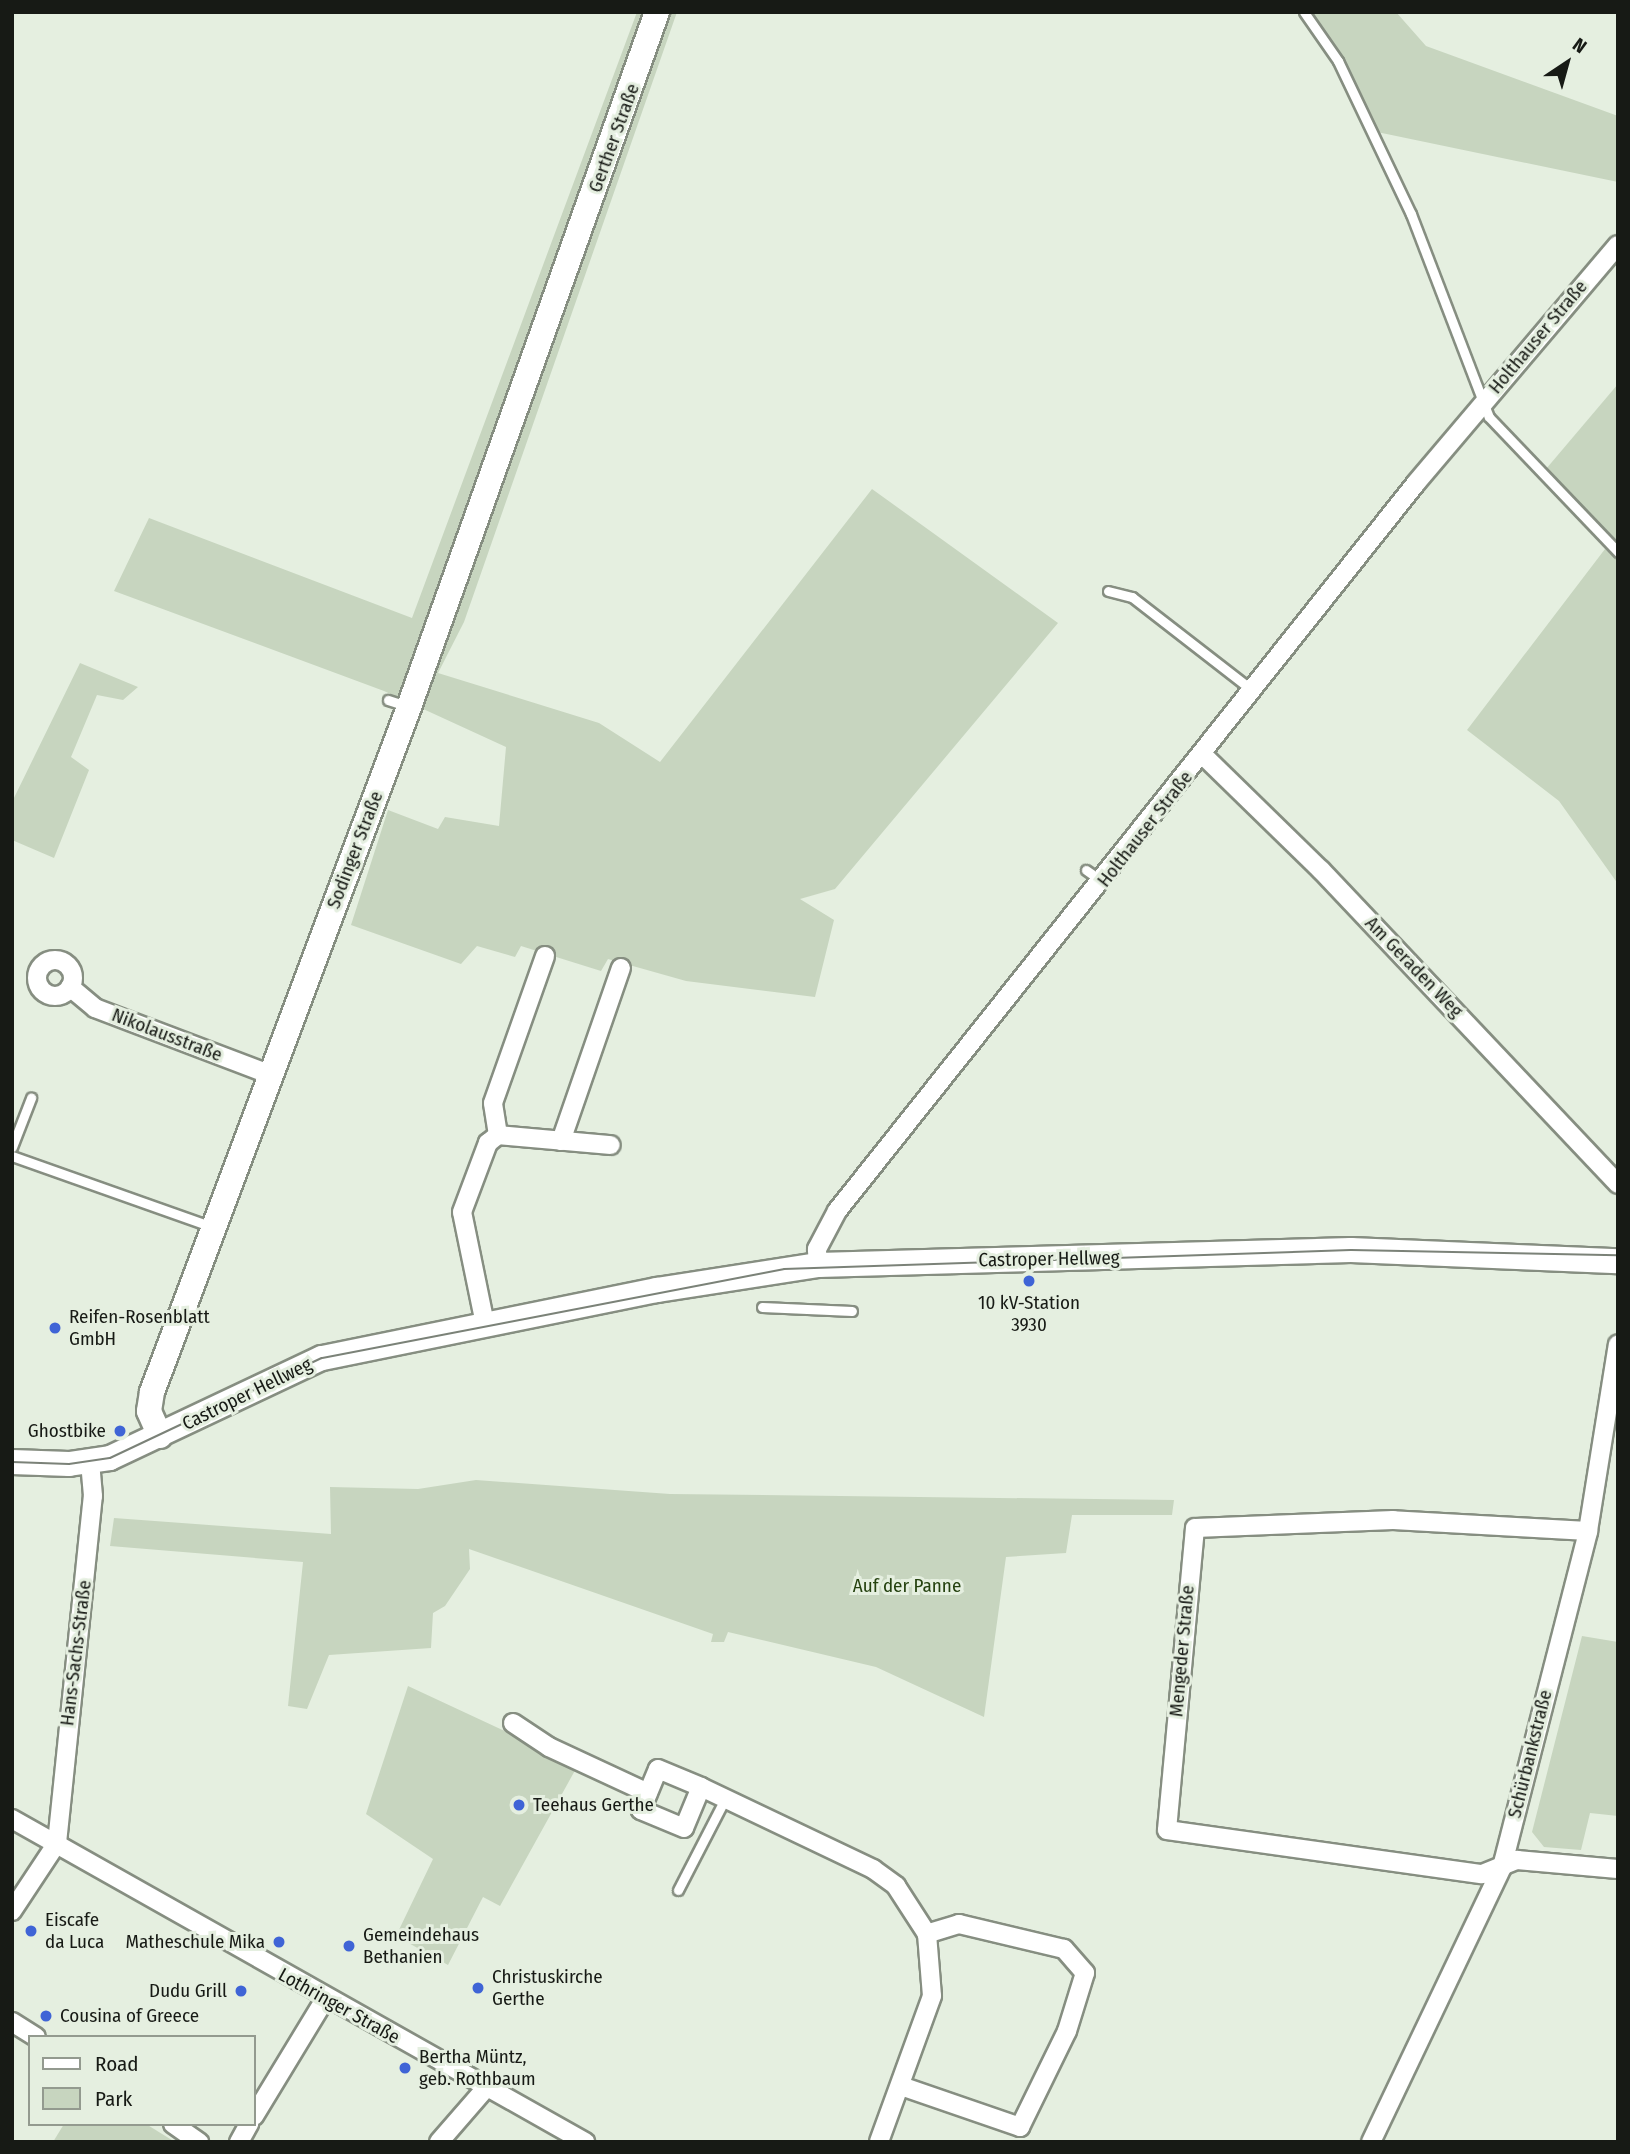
<!DOCTYPE html>
<meta charset="utf-8">
<style>
body{margin:0}
#map{position:relative;width:1630px;height:2154px;overflow:hidden;background:#e5efe0;font-family:"Fira Sans Condensed",sans-serif}
div>[style]{position:absolute}
.green>*{inset:0;background:#c7d5bf}
.roads{filter:drop-shadow(2px 0 #868e81) drop-shadow(-2px 0 #868e81) drop-shadow(0 2px #868e81) drop-shadow(0 -2px #868e81)}
.lane>*{height:9px;margin:-4.5px;padding:0 4.5px;transform-origin:4.5px;border-radius:4.5px;background:#fff}
.street>*{height:18px;margin:-9px;padding:0 9px;transform-origin:9px;border-radius:9px;background:#fff}
.street>.ring{margin:-9px;padding:0;box-sizing:content-box;background:none;border:18px solid #fff;border-radius:50%}
.secondary>*{height:24px;margin:-12px;padding:0 12px;transform-origin:12px;border-radius:12px;background:#fff}
.tram>*{height:2px;margin:-1px;padding:0 1px;transform-origin:1px;border-radius:1px;background:#7b8278}
.dots>*{width:19px;height:19px;translate:-50% -50%;box-sizing:border-box;border:4px solid #e5efe0;border-radius:50%}
span{translate:-50% -50%;white-space:nowrap;text-align:center;line-height:1.15;-webkit-text-stroke:6px #e5efe0;paint-order:stroke}
.street-label{font-size:19px;color:#171a15}
.poi-label{font-size:19px;color:#171a15}
.left{translate:0 -50%;text-align:left}
.right{translate:-100% -50%;text-align:right}
.park-label{font-size:19px;color:#25420f}
.frame{position:absolute;inset:0;border:14px solid #171a15;pointer-events:none}
.legend{position:absolute;left:28px;top:2035px;width:228px;height:91px;box-sizing:border-box;background:#e5efe0;border:2px solid #939a8f;margin:0;padding:9px 12px;list-style:none;font-size:21px;color:#171a15}
.legend li{display:flex;align-items:center;gap:14px;height:35px}
.legend b{width:35px;border:2px solid #939a8f}
.north{position:absolute;left:1532px;top:28px;width:70px;height:70px;-webkit-text-stroke:5px #e5efe0;paint-order:stroke;rotate:36deg;font-size:19px;font-weight:700;line-height:28px;text-align:center;color:#171a15}
.north::after{content:'';display:block;margin:auto;width:24px;height:32px;background:#171a15;clip-path:polygon(50% 0,100% 100%,50% 72%,0 100%)}
</style>
<div id="map">
<div class="green">
<div style="clip-path:polygon(637px 12px,677px 12px,464px 622px,438px 673px,599px 723px,660px 762px,872px 489px,1058px 623px,835px 889px,800px 899px,834px 920px,815px 997px,686px 981px,608px 959px,601px 971px,521px 946px,515px 957px,477px 946px,461px 964px,351px 925px,388px 810px,438px 829px,445px 817px,499px 826px,506px 747px,384px 691px,114px 591px,149px 518px,412px 618px)"></div>
<div style="clip-path:polygon(1308px 12px,1396px 12px,1426px 46px,1618px 116px,1618px 182px,1377px 132px,1351px 75px)"></div>
<div style="clip-path:polygon(1618px 384px,1618px 543px,1546px 469px)"></div>
<div style="clip-path:polygon(1605px 549px,1618px 561px,1618px 884px,1559px 801px,1467px 730px)"></div>
<div style="clip-path:polygon(80px 663px,138px 687px,123px 700px,97px 695px,71px 757px,89px 770px,54px 858px,12px 840px,12px 802px)"></div>
<div style="clip-path:polygon(476px 1480px,670px 1494px,1174px 1500px,1172px 1515px,1072px 1515px,1066px 1553px,1006px 1557px,984px 1717px,876px 1667px,728px 1632px,724px 1642px,711px 1642px,713px 1634px,469px 1549px,470px 1569px,445px 1606px,433px 1613px,431px 1648px,329px 1655px,307px 1709px,288px 1706px,303px 1562px,110px 1546px,114px 1518px,331px 1534px,330px 1487px,418px 1489px)"></div>
<div style="clip-path:polygon(1582px 1636px,1618px 1642px,1618px 1816px,1590px 1813px,1581px 1850px,1544px 1847px,1532px 1832px)"></div>
<div style="clip-path:polygon(408px 1686px,578px 1765px,500px 1906px,483px 1897px,448px 1965px,396px 1936px,433px 1859px,366px 1814px)"></div>
<div style="clip-path:polygon(64px 2124px,146px 2124px,175px 2142px,53px 2142px)"></div>
</div>
<div class="roads">
<div class="lane">
<div style="left:1304px;top:12px;width:60px;rotate:55.2deg"></div>
<div style="left:1338px;top:61px;width:170px;rotate:64.5deg"></div>
<div style="left:1411px;top:214px;width:217px;rotate:69deg"></div>
<div style="left:1489px;top:417px;width:187px;rotate:46.3deg"></div>
<div style="left:1108px;top:591px;width:25px;rotate:14deg"></div>
<div style="left:1132px;top:597px;width:152px;rotate:37.8deg"></div>
<div style="left:388px;top:700px;width:20px;rotate:18deg"></div>
<div style="left:1086px;top:870px;width:19px;rotate:35deg"></div>
<div style="left:12px;top:1147px;width:53px;rotate:-68.8deg"></div>
<div style="left:12px;top:1156px;width:212px;rotate:19.5deg"></div>
<div style="left:762px;top:1307px;width:90px;rotate:2.5deg"></div>
<div style="left:678px;top:1890px;width:100px;rotate:-62.7deg"></div>
</div>
<div class="street">
<div style="left:1204px;top:756px;width:163px;rotate:44.3deg"></div>
<div style="left:1321px;top:870px;width:432px;rotate:46.6deg"></div>
<div class="ring" style="left:37px;top:960px;width:18px;height:18px"></div>
<div style="left:70px;top:987px;width:33px;rotate:40deg"></div>
<div style="left:95px;top:1008px;width:186px;rotate:20.8deg"></div>
<div style="left:498px;top:1135px;width:32px;rotate:-99deg"></div>
<div style="left:493px;top:1103px;width:156px;rotate:-70.5deg"></div>
<div style="left:561px;top:1141px;width:183px;rotate:-70.9deg"></div>
<div style="left:818px;top:1265px;width:16px;rotate:-94deg"></div>
<div style="left:817px;top:1249px;width:43px;rotate:-62.2deg"></div>
<div style="left:837px;top:1211px;width:930px;rotate:-51.5deg"></div>
<div style="left:1416px;top:483px;width:312px;rotate:-49.7deg"></div>
<div style="left:485px;top:1324px;width:114px;rotate:-101.6deg"></div>
<div style="left:462px;top:1212px;width:74px;rotate:-69.4deg"></div>
<div style="left:488px;top:1143px;width:13px;rotate:-39deg"></div>
<div style="left:498px;top:1135px;width:113px;rotate:5.1deg"></div>
<div style="left:1588px;top:1531px;width:195px;rotate:-176.8deg"></div>
<div style="left:1393px;top:1520px;width:198px;rotate:177.7deg"></div>
<div style="left:1195px;top:1528px;width:303px;rotate:95.3deg"></div>
<div style="left:1167px;top:1830px;width:318px;rotate:8deg"></div>
<div style="left:1482px;top:1874px;width:38px;rotate:-22deg"></div>
<div style="left:1517px;top:1860px;width:101px;rotate:5.1deg"></div>
<div style="left:513px;top:1723px;width:43px;rotate:33.7deg"></div>
<div style="left:549px;top:1747px;width:109px;rotate:24.9deg"></div>
<div style="left:701px;top:1787px;width:44px;rotate:112.5deg"></div>
<div style="left:684px;top:1828px;width:47px;rotate:-157.3deg"></div>
<div style="left:641px;top:1810px;width:44px;rotate:-67.5deg"></div>
<div style="left:658px;top:1769px;width:47px;rotate:22.7deg"></div>
<div style="left:701px;top:1787px;width:191px;rotate:25.5deg"></div>
<div style="left:873px;top:1869px;width:29px;rotate:36deg"></div>
<div style="left:896px;top:1886px;width:57px;rotate:57.1deg"></div>
<div style="left:927px;top:1934px;width:62px;rotate:85.4deg"></div>
<div style="left:932px;top:1996px;width:155px;rotate:110deg"></div>
<div style="left:12px;top:1819px;width:658px;rotate:29.41deg"></div>
<div style="left:57px;top:1843px;width:349px;rotate:-84.1deg"></div>
<div style="left:93px;top:1496px;width:33px;rotate:-95deg"></div>
<div style="left:12px;top:1911px;width:82px;rotate:-56.5deg"></div>
<div style="left:12px;top:2022px;width:28px;rotate:32deg"></div>
<div style="left:901px;top:2086px;width:126px;rotate:19deg"></div>
<div style="left:1020px;top:2127px;width:107px;rotate:-63.9deg"></div>
<div style="left:1067px;top:2031px;width:61px;rotate:-72.8deg"></div>
<div style="left:1085px;top:1973px;width:32px;rotate:-131deg"></div>
<div style="left:1064px;top:1949px;width:108px;rotate:-166.6deg"></div>
<div style="left:959px;top:1924px;width:34px;rotate:163deg"></div>
<div style="left:254px;top:2116px;width:137px;rotate:-58.7deg"></div>
<div style="left:173px;top:2124px;width:32px;rotate:35deg"></div>
<div style="left:239px;top:2142px;width:21px;rotate:-61deg"></div>
<div style="left:439px;top:2142px;width:70px;rotate:-49deg"></div>
<div style="left:1371px;top:2142px;width:305px;rotate:-64.5deg"></div>
<div style="left:1502px;top:1867px;width:347px;rotate:-75.6deg"></div>
<div style="left:1588px;top:1531px;width:189px;rotate:-80.9deg"></div>
</div>
<div class="secondary">
<div style="left:160px;top:1436px;width:27px;rotate:-114deg"></div>
<div style="left:149px;top:1411px;width:19px;rotate:-81deg"></div>
<div style="left:152px;top:1392px;width:732px;rotate:-69.43deg"></div>
<div style="left:409px;top:707px;width:738px;rotate:-70.36deg"></div>
<div style="left:12px;top:1462px;width:57px;rotate:2deg"></div>
<div style="left:69px;top:1464px;width:41px;rotate:-8.3deg"></div>
<div style="left:110px;top:1458px;width:234px;rotate:-25.3deg"></div>
<div style="left:322px;top:1358px;width:342px;rotate:-11.5deg"></div>
<div style="left:657px;top:1290px;width:163px;rotate:-8.8deg"></div>
<div style="left:818px;top:1265px;width:533px;rotate:-1.61deg"></div>
<div style="left:1351px;top:1250px;width:267px;rotate:2.4deg"></div>
</div>
</div>
<div class="tram">
<div style="left:12px;top:1462px;width:57px;rotate:2deg"></div>
<div style="left:69px;top:1464px;width:41px;rotate:-8.3deg"></div>
<div style="left:110px;top:1458px;width:234px;rotate:-25.3deg"></div>
<div style="left:322px;top:1358px;width:470px;rotate:-10.9deg"></div>
<div style="left:784px;top:1269px;width:567px;rotate:-1.92deg"></div>
<div style="left:1351px;top:1250px;width:267px;rotate:1.1deg"></div>
</div>
<div class="dots">
<div style="left:1029px;top:1281px;background:#3f64d6"></div>
<div style="left:55px;top:1328px;background:#3f64d6"></div>
<div style="left:120px;top:1431px;background:#3f64d6"></div>
<div style="left:519px;top:1805px;background:#3f64d6"></div>
<div style="left:31px;top:1931px;background:#3f64d6"></div>
<div style="left:279px;top:1942px;background:#3f64d6"></div>
<div style="left:349px;top:1946px;background:#3f64d6"></div>
<div style="left:478px;top:1988px;background:#3f64d6"></div>
<div style="left:241px;top:1991px;background:#3f64d6"></div>
<div style="left:46px;top:2016px;background:#3f64d6"></div>
<div style="left:405px;top:2068px;background:#3f64d6"></div>
</div>
<div class="street-label">
<span style="left:614px;top:138px;rotate:-70deg">Gerther Straße</span>
<span style="left:1538px;top:337px;rotate:-50deg">Holthauser Straße</span>
<span style="left:1145px;top:829px;rotate:-52deg">Holthauser Straße</span>
<span style="left:355px;top:850px;rotate:-69deg">Sodinger Straße</span>
<span style="left:1414px;top:967px;rotate:46deg">Am Geraden Weg</span>
<span style="left:167px;top:1035px;rotate:21deg">Nikolausstraße</span>
<span style="left:1049px;top:1259px;rotate:-1deg">Castroper Hellweg</span>
<span style="left:247px;top:1394px;rotate:-26deg">Castroper Hellweg</span>
<span style="left:1182px;top:1651px;rotate:-85deg">Mengeder Straße</span>
<span style="left:76px;top:1653px;rotate:-83deg">Hans-Sachs-Straße</span>
<span style="left:1530px;top:1754px;rotate:-76deg">Schürbankstraße</span>
<span style="left:339px;top:2006px;rotate:29deg">Lothringer Straße</span>
</div>
<div class="poi-label">
<span style="left:1029px;top:1314px">10 kV-Station<br>3930</span>
<span class="left" style="left:69px;top:1328px">Reifen-Rosenblatt<br>GmbH</span>
<span class="right" style="left:106px;top:1431px">Ghostbike</span>
<span class="left" style="left:533px;top:1805px">Teehaus Gerthe</span>
<span class="left" style="left:45px;top:1931px">Eiscafe<br>da Luca</span>
<span class="left" style="left:363px;top:1946px">Gemeindehaus<br>Bethanien</span>
<span class="right" style="left:265px;top:1942px">Matheschule Mika</span>
<span class="left" style="left:492px;top:1988px">Christuskirche<br>Gerthe</span>
<span class="right" style="left:227px;top:1991px">Dudu Grill</span>
<span class="left" style="left:60px;top:2016px">Cousina of Greece</span>
<span class="left" style="left:419px;top:2068px">Bertha Müntz,<br>geb. Rothbaum</span>
</div>
<div class="park-label">
<span style="left:907px;top:1586px">Auf der Panne</span>
</div>
<div class="frame"></div>
<ul class="legend">
<li><b style="height:9px;background:#fff"></b>Road</li>
<li><b style="height:19px;background:#c7d5bf"></b>Park</li>
</ul>
<div class="north">N</div>
</div>
